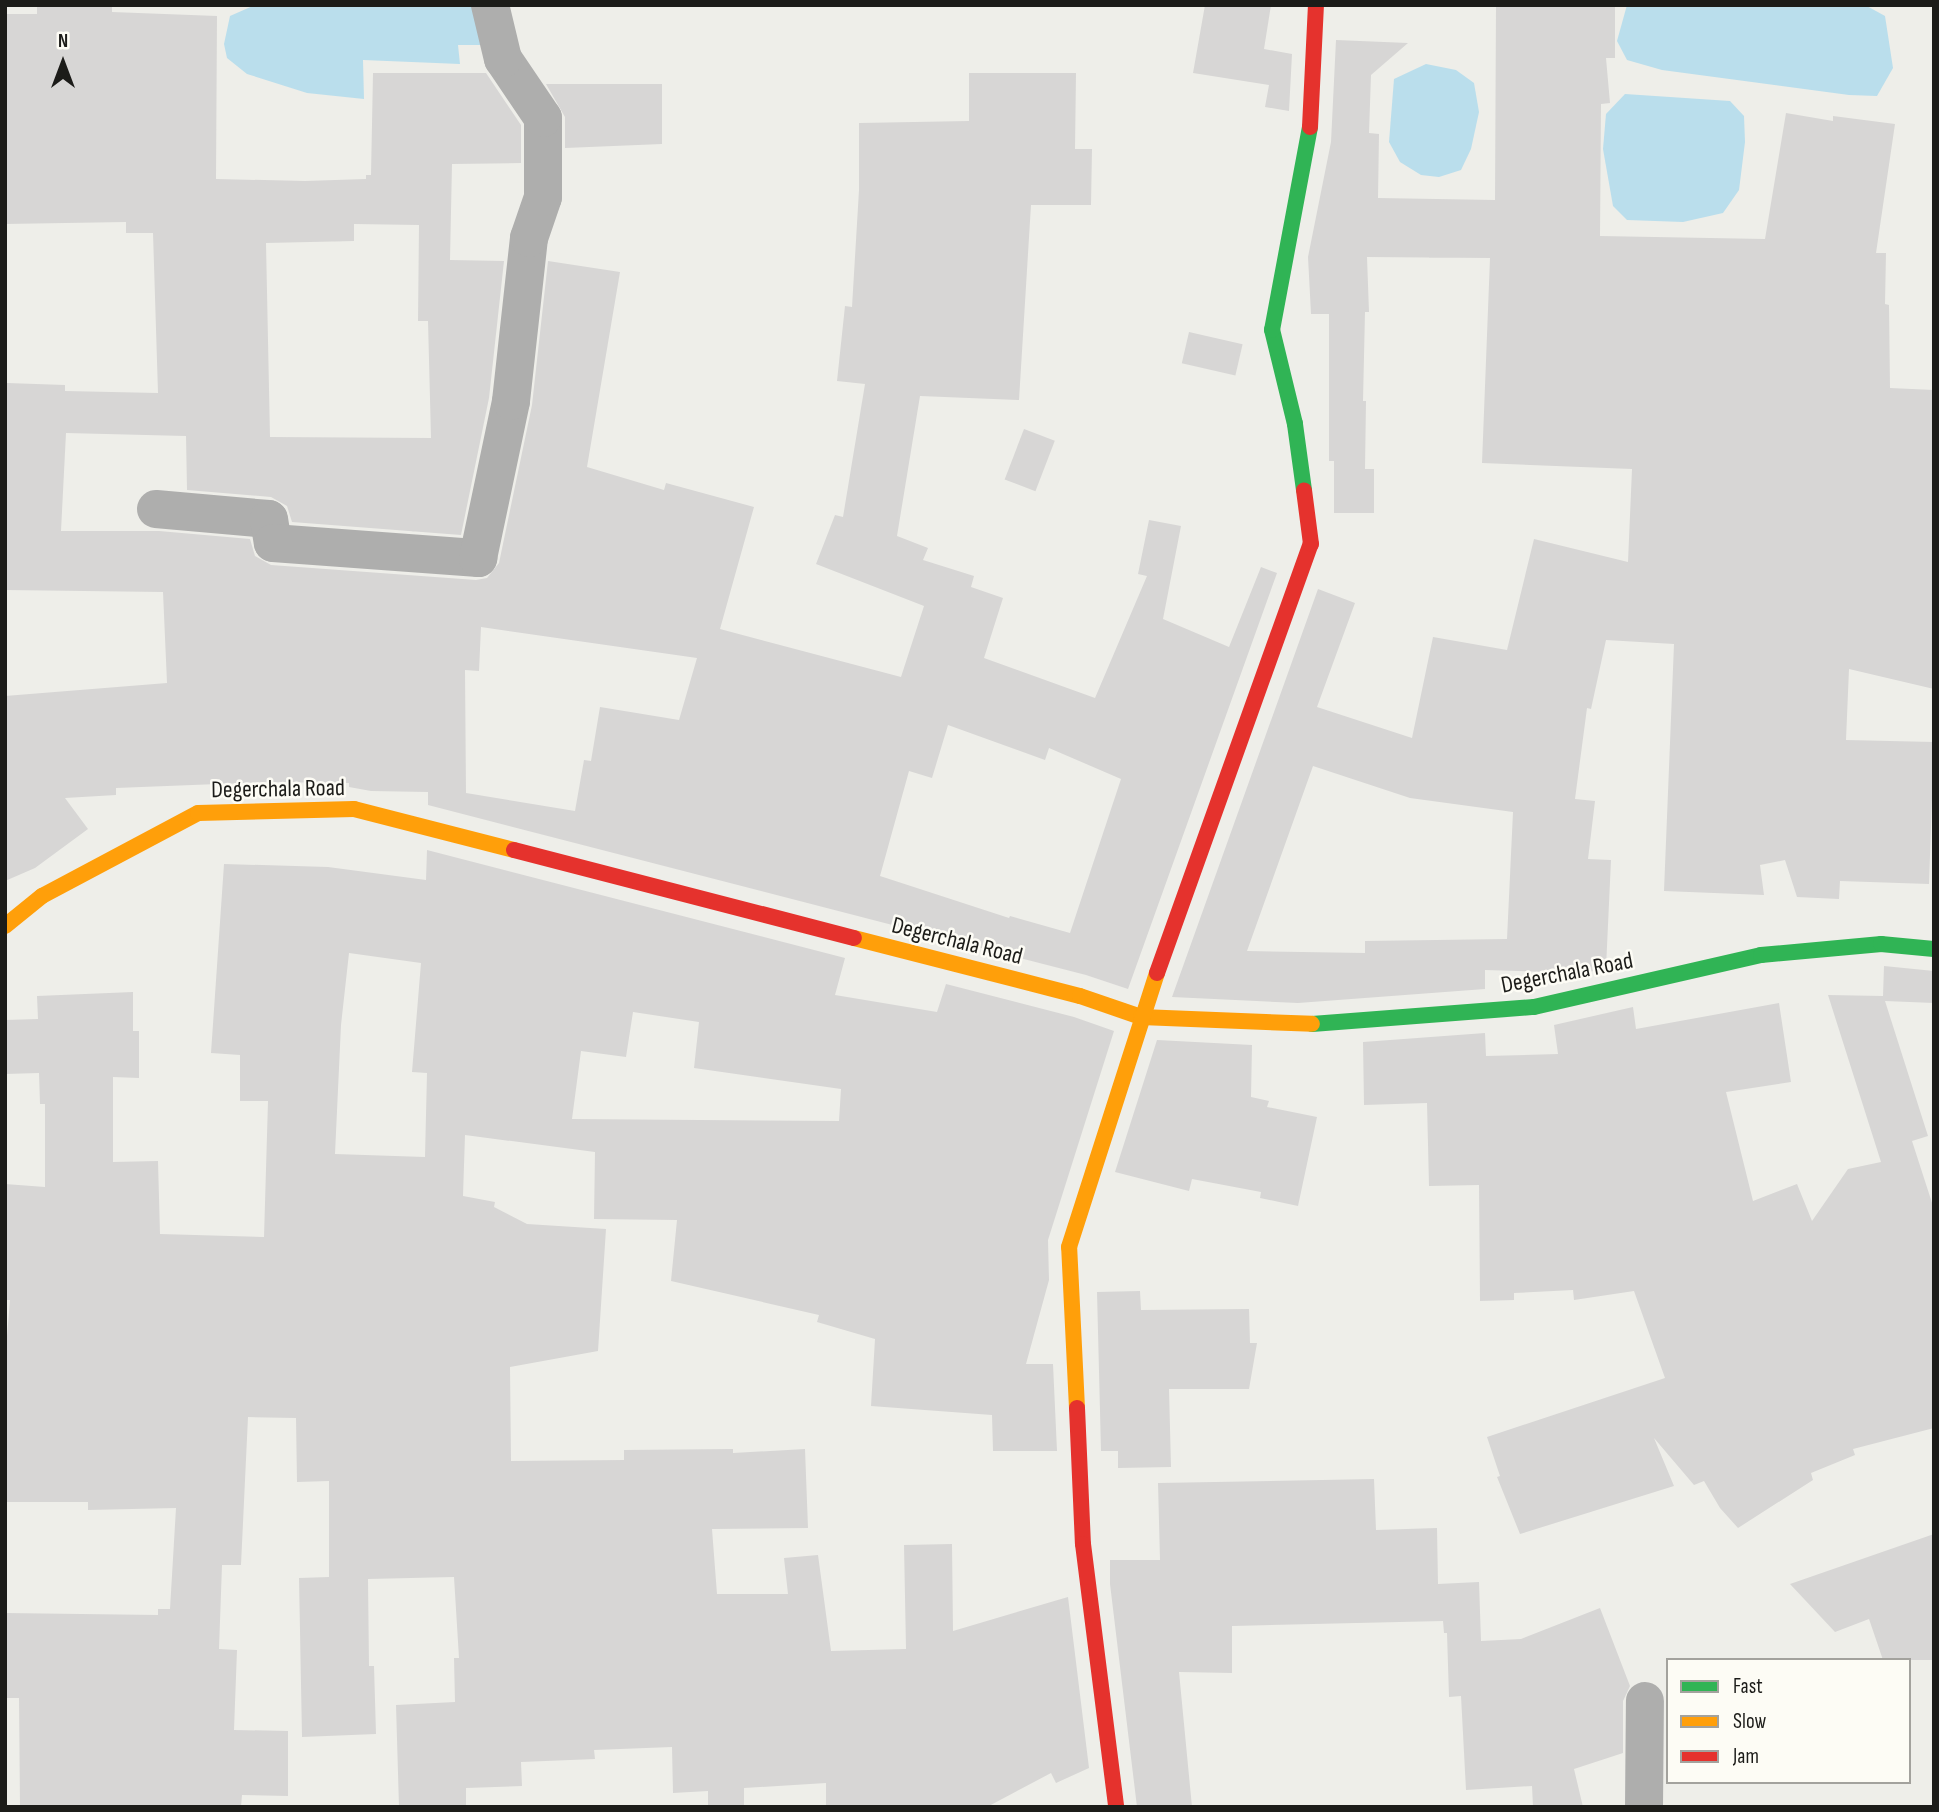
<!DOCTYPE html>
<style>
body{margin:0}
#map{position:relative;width:1939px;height:1812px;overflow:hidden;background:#eeeee9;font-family:"Sofia Sans Condensed",sans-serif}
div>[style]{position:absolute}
.water>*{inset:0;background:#badeec}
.building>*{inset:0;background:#d7d6d5;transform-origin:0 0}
.street>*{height:38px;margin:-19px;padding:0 19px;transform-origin:19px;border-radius:19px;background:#aeaead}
.fast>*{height:16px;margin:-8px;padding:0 8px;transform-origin:8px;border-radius:8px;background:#30b455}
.slow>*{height:16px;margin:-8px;padding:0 8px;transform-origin:8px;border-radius:8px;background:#ff9f0a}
.jam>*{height:16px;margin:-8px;padding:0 8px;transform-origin:8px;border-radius:8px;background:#e5322d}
span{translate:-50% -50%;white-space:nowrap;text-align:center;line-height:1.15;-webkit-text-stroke:5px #fdfcf5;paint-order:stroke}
.street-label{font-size:24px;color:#1c1c19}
.frame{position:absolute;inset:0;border:7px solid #1c1c19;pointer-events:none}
.legend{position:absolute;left:1666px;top:1658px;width:245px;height:126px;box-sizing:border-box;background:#fdfcf5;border:2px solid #a3a29d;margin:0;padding:9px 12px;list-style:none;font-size:21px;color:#1c1c19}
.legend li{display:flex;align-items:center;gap:14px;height:35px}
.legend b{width:35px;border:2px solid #a3a29d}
.north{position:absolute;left:28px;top:28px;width:70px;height:70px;-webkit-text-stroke:5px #fdfcf5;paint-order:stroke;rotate:0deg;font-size:19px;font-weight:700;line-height:28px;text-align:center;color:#1c1c19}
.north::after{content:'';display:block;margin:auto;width:24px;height:32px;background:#1c1c19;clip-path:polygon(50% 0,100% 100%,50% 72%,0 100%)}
</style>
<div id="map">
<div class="water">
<div style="clip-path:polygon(255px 5px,478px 5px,483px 45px,458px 45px,460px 64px,363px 60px,364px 99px,307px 93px,247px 74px,227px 58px,224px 44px,230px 16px)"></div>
<div style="clip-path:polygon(1627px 5px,1865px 5px,1885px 16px,1893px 68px,1877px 96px,1849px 95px,1662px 70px,1627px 60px,1617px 41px)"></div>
<div style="clip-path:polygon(1426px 64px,1456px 70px,1474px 83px,1479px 112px,1471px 149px,1461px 170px,1439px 177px,1421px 175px,1400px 162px,1389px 142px,1394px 79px)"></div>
<div style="clip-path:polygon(1625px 94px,1730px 101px,1744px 116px,1745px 142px,1739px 190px,1723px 213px,1683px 222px,1627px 220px,1613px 206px,1603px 149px,1606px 114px)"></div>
</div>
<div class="building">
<div style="clip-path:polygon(1205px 5px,1271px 5px,1264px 49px,1292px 54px,1289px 111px,1265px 107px,1269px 85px,1193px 73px)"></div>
<div style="clip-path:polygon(evenodd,1496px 5px,1615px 5px,1615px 58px,1606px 58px,1610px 103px,1601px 104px,1600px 236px,1765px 239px,1786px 113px,1833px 121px,1833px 116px,1895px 124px,1876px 253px,1886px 253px,1885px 304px,1889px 305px,1890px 388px,1934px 390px,1934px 689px,1849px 669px,1846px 740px,1934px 742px,1929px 884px,1840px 881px,1839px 899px,1797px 897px,1785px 860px,1760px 865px,1764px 895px,1664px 891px,1674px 644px,1606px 640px,1591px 709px,1587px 708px,1575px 799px,1595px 801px,1588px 859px,1611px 860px,1606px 968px,1547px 982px,1546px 972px,1485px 970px,1485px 989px,1298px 1003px,1172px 997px,1318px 589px,1355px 603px,1317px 707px,1412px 738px,1433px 637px,1507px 650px,1534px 539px,1628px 562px,1632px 469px,1482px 463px,1490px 258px,1367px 257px,1369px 312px,1365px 312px,1363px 401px,1366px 401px,1365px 469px,1374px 469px,1374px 513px,1334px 513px,1334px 461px,1329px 461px,1329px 314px,1311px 314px,1308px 257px,1331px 142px,1336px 40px,1408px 43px,1371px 75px,1369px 133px,1379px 134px,1378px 198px,1495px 200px,1496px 5px,1313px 766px,1410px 798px,1513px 812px,1507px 939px,1365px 941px,1365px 953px,1247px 951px,1313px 766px)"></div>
<div style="clip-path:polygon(evenodd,37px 7px,112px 7px,112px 12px,217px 16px,216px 179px,305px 181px,366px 179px,366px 175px,371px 175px,373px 73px,486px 73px,521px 125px,521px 163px,452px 164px,450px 260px,504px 261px,489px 398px,461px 535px,292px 522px,287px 506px,271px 497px,187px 490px,186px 436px,66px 433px,61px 531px,159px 531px,250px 539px,255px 556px,271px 565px,476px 580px,487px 578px,499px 563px,532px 405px,548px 261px,620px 272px,587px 467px,664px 490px,666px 483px,754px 507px,720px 629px,901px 677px,924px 606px,816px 564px,835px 515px,843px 517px,865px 384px,837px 381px,845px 306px,852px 307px,859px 190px,859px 123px,969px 121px,969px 73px,1076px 73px,1075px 149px,1092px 149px,1091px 205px,1031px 205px,1019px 400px,920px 396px,897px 536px,928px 548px,923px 560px,974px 576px,971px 587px,1003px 598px,984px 658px,1095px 698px,1147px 576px,1138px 574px,1149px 520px,1181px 526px,1163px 619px,1229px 647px,1261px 567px,1277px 573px,1128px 989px,1086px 975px,428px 805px,428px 792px,371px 791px,349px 787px,349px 783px,268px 782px,116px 788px,116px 795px,65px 798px,88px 829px,35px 868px,5px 881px,5px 696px,167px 683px,163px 592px,5px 590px,7px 383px,65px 385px,65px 391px,158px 393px,153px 233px,126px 233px,126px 222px,5px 224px,5px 14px,37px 14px,37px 7px,354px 224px,419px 225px,418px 321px,428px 321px,431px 438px,270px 437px,266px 243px,354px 241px,354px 224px,37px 7px,481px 627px,697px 658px,679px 720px,600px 707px,591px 761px,584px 760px,575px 811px,466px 793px,465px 670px,479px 671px,481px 627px,37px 7px,948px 725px,1045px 760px,1049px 748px,1121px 779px,1070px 933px,1010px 916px,1009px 918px,880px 876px,909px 771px,932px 778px,948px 725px)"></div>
<div style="clip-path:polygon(546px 84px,662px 84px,662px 144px,565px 148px,565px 117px)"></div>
<div style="left:1189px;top:332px;width:55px;height:32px;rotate:13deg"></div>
<div style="left:1024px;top:429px;width:33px;height:54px;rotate:21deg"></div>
<div style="clip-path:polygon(evenodd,427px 850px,845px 958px,835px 995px,937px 1012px,946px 984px,1074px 1017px,1114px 1031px,1048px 1240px,1049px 1280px,1026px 1364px,1053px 1364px,1057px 1451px,993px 1451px,992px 1415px,871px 1406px,875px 1339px,817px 1322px,819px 1315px,671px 1281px,677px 1220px,594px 1219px,595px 1152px,465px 1135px,463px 1196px,495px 1202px,494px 1207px,527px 1224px,606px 1229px,598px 1351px,510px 1367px,511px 1461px,624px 1460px,624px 1450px,733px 1449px,733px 1453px,805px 1449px,808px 1528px,712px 1529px,717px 1594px,788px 1594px,784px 1558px,818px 1555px,831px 1651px,906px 1649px,904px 1545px,952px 1544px,953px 1631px,1068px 1597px,1089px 1768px,1056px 1783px,1051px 1773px,987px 1807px,826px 1805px,826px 1783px,744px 1788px,744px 1807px,708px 1807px,708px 1791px,673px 1793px,672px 1747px,594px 1750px,595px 1759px,521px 1762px,522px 1786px,466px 1788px,466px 1807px,399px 1807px,396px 1705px,455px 1702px,454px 1658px,459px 1658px,454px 1577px,368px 1579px,369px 1666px,374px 1666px,376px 1734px,302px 1737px,299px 1578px,329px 1577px,329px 1481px,297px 1482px,296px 1418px,248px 1417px,241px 1565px,222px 1565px,219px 1649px,237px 1650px,234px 1730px,288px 1731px,288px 1796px,242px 1795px,241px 1807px,20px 1807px,19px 1698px,5px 1698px,5px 1613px,158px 1615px,158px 1609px,170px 1609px,176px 1508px,88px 1510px,88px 1502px,5px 1502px,5px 1360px,10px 1300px,5px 1300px,5px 1184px,45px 1187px,45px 1104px,40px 1104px,39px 1073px,5px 1074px,5px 1020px,38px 1019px,37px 996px,133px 992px,133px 1031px,139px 1031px,139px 1078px,113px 1077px,113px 1162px,158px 1161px,160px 1234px,264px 1237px,268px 1101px,240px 1101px,240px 1055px,211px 1053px,224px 864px,328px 867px,426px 880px,427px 850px,349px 953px,421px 963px,412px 1072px,427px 1073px,425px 1157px,335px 1154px,341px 1025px,349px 953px,427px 850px,633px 1012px,699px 1022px,694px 1068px,841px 1089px,839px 1121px,572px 1119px,581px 1051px,626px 1057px,633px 1012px)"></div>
<div style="clip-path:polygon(1884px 966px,1934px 971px,1934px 1003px,1885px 1001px,1928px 1136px,1912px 1141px,1934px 1209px,1934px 1428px,1853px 1449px,1855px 1455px,1811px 1473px,1813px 1480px,1738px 1528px,1720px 1508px,1704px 1481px,1694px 1485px,1654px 1438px,1674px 1486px,1520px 1534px,1497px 1477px,1500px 1476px,1487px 1437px,1665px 1378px,1634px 1291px,1574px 1300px,1573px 1290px,1514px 1293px,1514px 1300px,1480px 1301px,1479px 1185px,1429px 1186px,1427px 1103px,1364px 1105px,1363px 1042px,1485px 1033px,1486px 1056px,1558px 1054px,1554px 1025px,1633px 1007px,1636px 1029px,1779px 1003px,1791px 1082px,1726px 1092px,1753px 1201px,1797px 1184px,1812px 1221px,1848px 1169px,1881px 1162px,1828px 995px,1883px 996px)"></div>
<div style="clip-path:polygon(1157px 1040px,1252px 1045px,1251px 1097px,1269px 1101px,1267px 1107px,1317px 1117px,1298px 1206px,1260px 1198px,1261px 1192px,1192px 1179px,1189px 1191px,1115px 1172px)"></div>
<div style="clip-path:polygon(1140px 1291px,1141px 1310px,1249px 1309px,1250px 1343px,1257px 1343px,1249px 1389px,1169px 1389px,1171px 1467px,1118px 1468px,1118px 1451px,1101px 1451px,1097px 1292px)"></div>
<div style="clip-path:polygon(1374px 1479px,1376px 1530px,1437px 1528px,1438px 1584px,1479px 1582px,1481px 1641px,1521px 1639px,1600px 1608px,1630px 1686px,1623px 1701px,1623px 1753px,1574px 1769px,1583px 1807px,1533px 1807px,1532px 1786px,1466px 1790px,1461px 1696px,1449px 1697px,1447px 1633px,1444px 1633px,1443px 1621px,1232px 1626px,1232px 1673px,1179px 1672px,1192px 1807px,1137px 1807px,1110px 1584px,1110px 1560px,1160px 1560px,1158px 1483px)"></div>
<div style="clip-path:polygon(1934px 1534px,1934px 1660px,1883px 1660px,1869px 1619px,1835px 1632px,1790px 1584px)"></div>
</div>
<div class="street">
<div style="left:156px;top:509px;width:113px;rotate:5.1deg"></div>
<div style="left:269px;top:519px;width:24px;rotate:81deg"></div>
<div style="left:273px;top:543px;width:206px;rotate:4.2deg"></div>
<div style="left:478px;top:558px;width:160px;rotate:-78.1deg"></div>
<div style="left:511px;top:401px;width:164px;rotate:-83.7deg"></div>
<div style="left:529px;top:238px;width:43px;rotate:-71.1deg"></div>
<div style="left:543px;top:197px;width:79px;rotate:-90deg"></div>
<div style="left:543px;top:118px;width:71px;rotate:-124.1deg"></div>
<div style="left:503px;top:59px;width:56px;rotate:-103.5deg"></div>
<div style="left:1644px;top:1807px;width:106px;rotate:-89.5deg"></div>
</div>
<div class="fast">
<div style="left:1304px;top:490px;width:67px;rotate:-97.8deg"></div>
<div style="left:1295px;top:424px;width:97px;rotate:-103.7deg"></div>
<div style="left:1272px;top:330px;width:207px;rotate:-79.4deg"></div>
<div style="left:1312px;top:1024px;width:223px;rotate:-4.4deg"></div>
<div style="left:1534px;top:1007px;width:233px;rotate:-12.9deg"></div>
<div style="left:1761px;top:955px;width:121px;rotate:-5.2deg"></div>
<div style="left:1881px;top:944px;width:53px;rotate:5.4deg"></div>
</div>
<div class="slow">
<div style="left:5px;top:926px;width:48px;rotate:-39deg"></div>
<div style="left:42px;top:896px;width:177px;rotate:-28deg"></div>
<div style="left:198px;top:813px;width:156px;rotate:-1.5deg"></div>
<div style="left:354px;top:809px;width:165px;rotate:14.4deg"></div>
<div style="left:854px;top:938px;width:233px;rotate:14.4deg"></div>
<div style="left:1080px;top:996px;width:65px;rotate:19deg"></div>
<div style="left:1141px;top:1017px;width:171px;rotate:2.3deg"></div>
<div style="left:1077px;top:1408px;width:161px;rotate:-92.8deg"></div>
<div style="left:1069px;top:1247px;width:288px;rotate:-72.2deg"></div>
</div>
<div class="jam">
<div style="left:1310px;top:127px;width:122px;rotate:-87.2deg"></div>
<div style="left:514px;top:850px;width:351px;rotate:14.5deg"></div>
<div style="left:1157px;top:973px;width:456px;rotate:-70.3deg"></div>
<div style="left:1311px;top:544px;width:54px;rotate:-97.4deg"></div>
<div style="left:1077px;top:1408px;width:136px;rotate:87.5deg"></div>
<div style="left:1083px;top:1544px;width:265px;rotate:82.8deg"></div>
</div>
<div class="street-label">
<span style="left:278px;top:789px;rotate:-1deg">Degerchala Road</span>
<span style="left:957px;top:941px;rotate:14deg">Degerchala Road</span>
<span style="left:1567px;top:973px;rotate:-11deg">Degerchala Road</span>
</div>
<div class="frame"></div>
<ul class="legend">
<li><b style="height:9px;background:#30b455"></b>Fast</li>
<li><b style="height:9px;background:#ff9f0a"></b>Slow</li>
<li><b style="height:9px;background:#e5322d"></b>Jam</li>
</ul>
<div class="north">N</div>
</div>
